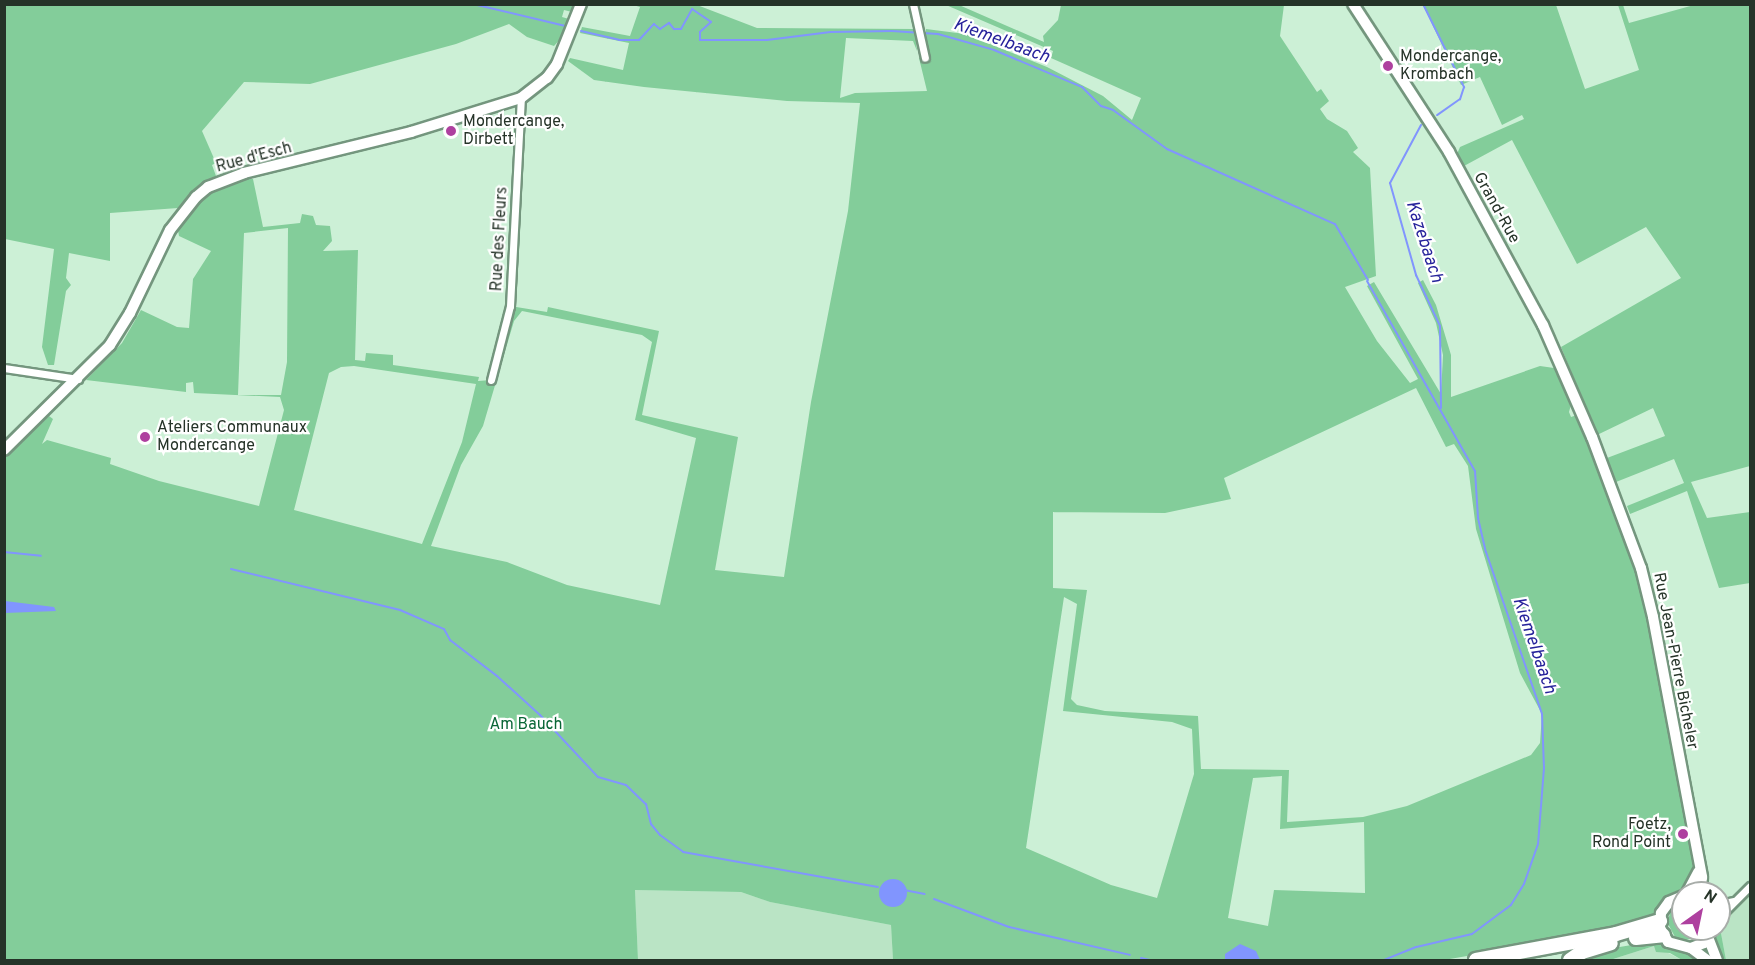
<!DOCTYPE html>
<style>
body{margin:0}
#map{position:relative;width:1755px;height:965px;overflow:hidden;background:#ccf0d6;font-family:Overpass,sans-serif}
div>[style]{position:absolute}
.built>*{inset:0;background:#bae4c5}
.green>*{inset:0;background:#83cd9a}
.water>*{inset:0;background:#8195fe}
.round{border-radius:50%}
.stream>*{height:2px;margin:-1px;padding:0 1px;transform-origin:1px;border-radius:1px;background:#8195fe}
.roads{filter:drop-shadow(2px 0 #74967e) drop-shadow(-2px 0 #74967e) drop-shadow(0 2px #74967e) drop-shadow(0 -2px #74967e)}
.minor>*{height:7px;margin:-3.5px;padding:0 3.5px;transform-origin:3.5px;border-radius:3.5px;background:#fff}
.secondary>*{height:10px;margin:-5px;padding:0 5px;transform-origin:5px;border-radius:5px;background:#fff}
.motorway>*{height:14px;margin:-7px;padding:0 7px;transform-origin:7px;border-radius:7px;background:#fff}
.dots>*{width:16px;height:16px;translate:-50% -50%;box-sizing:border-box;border:3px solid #fff;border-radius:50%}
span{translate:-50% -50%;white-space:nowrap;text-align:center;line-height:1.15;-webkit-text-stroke:4.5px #fff;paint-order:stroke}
.poi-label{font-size:16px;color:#253328}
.left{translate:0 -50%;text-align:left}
.right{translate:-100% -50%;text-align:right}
.street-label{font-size:16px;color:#253328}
.park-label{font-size:16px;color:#096636}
.water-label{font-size:18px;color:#27239b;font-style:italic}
.frame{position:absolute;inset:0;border:6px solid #253328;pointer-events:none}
.north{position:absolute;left:1671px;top:881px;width:60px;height:60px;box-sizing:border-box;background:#fff;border:2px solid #a8ada9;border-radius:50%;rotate:33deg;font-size:16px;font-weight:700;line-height:24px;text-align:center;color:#253328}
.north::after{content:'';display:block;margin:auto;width:21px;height:27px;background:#ae409f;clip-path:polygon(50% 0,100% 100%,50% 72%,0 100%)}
</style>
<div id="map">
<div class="built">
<div style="clip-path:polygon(635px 890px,741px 892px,770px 902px,891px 925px,893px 960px,638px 960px)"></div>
<div style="clip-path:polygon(1750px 892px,1750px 960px,1726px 960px,1720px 928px,1731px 910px)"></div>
<div style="clip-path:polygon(1654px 946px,1682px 960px,1610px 960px)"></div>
</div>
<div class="green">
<div style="clip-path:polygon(4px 5px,576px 5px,572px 12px,564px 10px,562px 17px,569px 19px,563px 36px,554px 46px,527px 37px,509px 24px,456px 44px,310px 84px,244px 82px,202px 131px,216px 163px,212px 165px,216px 176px,178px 208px,110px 213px,110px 261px,69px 253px,66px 278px,71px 285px,66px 291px,54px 365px,48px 365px,42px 347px,54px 249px,5px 239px)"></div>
<div style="clip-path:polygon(evenodd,633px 5px,697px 5px,757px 28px,915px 29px,917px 51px,913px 41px,846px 38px,840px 98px,855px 93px,927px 91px,919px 58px,925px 58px,921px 38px,926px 37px,926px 29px,965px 34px,1047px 67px,1103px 96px,1132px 120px,1141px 98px,1051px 58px,1053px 51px,946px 5px,959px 5px,1044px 42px,1043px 36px,1058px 20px,1061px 5px,1284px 5px,1280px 36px,1317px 92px,1321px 89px,1329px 101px,1320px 109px,1327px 119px,1347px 131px,1358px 148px,1353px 152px,1370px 168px,1376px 276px,1345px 287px,1377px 341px,1410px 383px,1418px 379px,1367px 286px,1374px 282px,1441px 394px,1443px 355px,1436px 323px,1418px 283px,1423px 280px,1436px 305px,1451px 355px,1451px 397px,1540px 366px,1554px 368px,1555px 364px,1572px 401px,1569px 412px,1571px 417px,1577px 415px,1637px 569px,1648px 615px,1694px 872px,1683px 891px,1667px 898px,1655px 917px,1645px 925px,1444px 960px,893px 960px,891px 925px,770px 902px,741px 892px,635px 890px,638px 960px,5px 960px,5px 456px,49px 416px,53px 419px,42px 444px,47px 440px,111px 458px,110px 464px,159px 481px,259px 506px,284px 410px,280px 397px,194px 393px,193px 382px,186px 383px,186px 392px,86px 380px,122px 343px,141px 310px,177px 327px,189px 328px,193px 279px,211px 251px,179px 236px,177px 225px,210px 191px,242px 178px,253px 179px,263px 227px,300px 223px,302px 214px,313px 216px,316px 225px,330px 226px,332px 241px,323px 251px,358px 250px,355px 360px,365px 361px,366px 353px,393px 355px,393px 365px,479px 377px,478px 381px,491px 380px,510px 306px,547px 312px,548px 307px,659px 331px,642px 415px,738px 437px,715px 570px,784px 577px,811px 402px,848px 211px,860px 103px,787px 101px,644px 87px,594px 80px,568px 61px,570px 58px,623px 70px,629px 43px,580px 33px,582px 27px,630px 36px,640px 7px,633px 5px,288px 228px,287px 362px,281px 395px,238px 395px,244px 233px,288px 228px,633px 5px,522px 311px,642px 335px,652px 342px,635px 420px,696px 438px,660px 605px,567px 585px,507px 562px,431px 546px,461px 465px,483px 426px,514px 321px,522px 311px,633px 5px,354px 366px,476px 384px,462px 442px,422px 544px,294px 510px,329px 373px,341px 367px,354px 366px,633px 5px,1416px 388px,1446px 447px,1454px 444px,1468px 466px,1476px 529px,1520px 673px,1542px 714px,1540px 743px,1531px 755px,1407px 806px,1363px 817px,1287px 822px,1289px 770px,1201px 769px,1198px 716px,1105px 711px,1077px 705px,1071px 699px,1087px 590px,1053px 588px,1053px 512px,1165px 513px,1231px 499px,1224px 478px,1416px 388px,633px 5px,1064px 597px,1077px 604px,1063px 711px,1172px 722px,1192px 729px,1194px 774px,1157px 898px,1111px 885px,1026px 848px,1064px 597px,633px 5px,1282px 776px,1280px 829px,1364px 822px,1365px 893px,1274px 890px,1268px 926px,1228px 918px,1253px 778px,1282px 776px)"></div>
<div style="clip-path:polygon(1423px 5px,1556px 5px,1585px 89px,1639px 70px,1618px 5px,1623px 5px,1629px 23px,1694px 5px,1750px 5px,1750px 466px,1691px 482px,1707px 518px,1750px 512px,1750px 583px,1719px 588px,1687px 491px,1630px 514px,1627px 506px,1684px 483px,1674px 459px,1616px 482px,1607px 458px,1665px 436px,1653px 408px,1597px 435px,1561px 347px,1681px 278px,1646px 227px,1577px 264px,1512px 140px,1464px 166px,1457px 154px,1460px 147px,1524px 119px,1522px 115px,1502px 125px,1480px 77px,1461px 85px)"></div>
<div style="clip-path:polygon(1683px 904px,1683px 929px,1703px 929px,1697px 937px,1686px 940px,1675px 937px,1667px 922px,1671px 911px)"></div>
<div style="clip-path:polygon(1731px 910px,1720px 928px,1726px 960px,1682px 960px,1670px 953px,1656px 952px,1654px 946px,1610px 960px,1579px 960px,1602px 950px,1661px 940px,1674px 950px,1695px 955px,1707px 947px)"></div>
</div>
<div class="water">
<div style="clip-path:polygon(5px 601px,54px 607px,56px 611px,5px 613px)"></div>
<div class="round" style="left:879px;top:879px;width:28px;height:28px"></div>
<div style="clip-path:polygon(1240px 944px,1256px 951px,1260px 960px,1225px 960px,1225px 954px)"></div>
</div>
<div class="stream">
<div style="left:473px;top:4px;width:95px;rotate:13.4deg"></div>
<div style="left:1423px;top:4px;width:93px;rotate:63.7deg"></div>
<div style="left:1464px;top:87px;width:13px;rotate:108deg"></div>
<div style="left:1460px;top:99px;width:28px;rotate:145deg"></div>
<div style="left:581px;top:31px;width:39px;rotate:13deg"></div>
<div style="left:619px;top:40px;width:20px"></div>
<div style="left:639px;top:40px;width:22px;rotate:-47deg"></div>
<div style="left:654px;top:24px;width:8px;rotate:40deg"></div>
<div style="left:660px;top:29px;width:11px;rotate:-34deg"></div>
<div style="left:669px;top:23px;width:8px;rotate:50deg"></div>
<div style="left:674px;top:29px;width:7px"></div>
<div style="left:681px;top:29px;width:23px;rotate:-61deg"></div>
<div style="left:692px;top:9px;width:23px;rotate:34deg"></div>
<div style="left:711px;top:22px;width:15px;rotate:138deg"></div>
<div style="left:700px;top:32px;width:8px;rotate:90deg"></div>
<div style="left:700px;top:40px;width:67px"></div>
<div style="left:767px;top:40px;width:64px;rotate:-7.1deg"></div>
<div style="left:831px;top:32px;width:61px;rotate:-0.9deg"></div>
<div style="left:892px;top:31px;width:46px;rotate:3.7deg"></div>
<div style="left:938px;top:34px;width:58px;rotate:15.9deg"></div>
<div style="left:994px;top:50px;width:95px;rotate:22.8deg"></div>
<div style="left:1082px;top:87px;width:27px;rotate:45deg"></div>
<div style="left:1101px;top:106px;width:13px;rotate:18deg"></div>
<div style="left:1113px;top:110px;width:67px;rotate:35.8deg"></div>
<div style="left:1167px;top:149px;width:184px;rotate:24.1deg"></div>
<div style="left:1335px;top:224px;width:65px;rotate:59.5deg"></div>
<div style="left:1421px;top:125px;width:66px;rotate:118.1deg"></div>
<div style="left:1390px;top:183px;width:96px;rotate:74.2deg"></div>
<div style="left:1416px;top:275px;width:56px;rotate:64.8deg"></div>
<div style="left:1440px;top:326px;width:82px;rotate:89.3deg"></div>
<div style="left:1367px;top:281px;width:219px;rotate:60.4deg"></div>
<div style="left:1475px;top:471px;width:47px;rotate:86.3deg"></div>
<div style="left:1478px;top:518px;width:35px;rotate:77deg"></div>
<div style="left:1486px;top:552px;width:171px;rotate:70.9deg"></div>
<div style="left:1542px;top:714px;width:54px;rotate:87.9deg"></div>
<div style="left:1544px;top:768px;width:76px;rotate:94.5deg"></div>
<div style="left:1538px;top:844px;width:42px;rotate:109.3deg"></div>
<div style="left:1524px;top:884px;width:25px;rotate:122deg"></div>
<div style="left:1511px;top:905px;width:49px;rotate:143.4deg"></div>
<div style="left:1472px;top:934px;width:57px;rotate:166.9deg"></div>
<div style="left:1416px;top:947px;width:35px;rotate:158deg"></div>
<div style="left:4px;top:552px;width:37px;rotate:6deg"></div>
<div style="left:231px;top:569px;width:174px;rotate:13.6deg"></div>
<div style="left:400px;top:610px;width:48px;rotate:23.4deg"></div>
<div style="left:444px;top:629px;width:13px;rotate:61deg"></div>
<div style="left:450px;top:640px;width:59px;rotate:37.5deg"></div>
<div style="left:497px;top:676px;width:58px;rotate:42.2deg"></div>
<div style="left:540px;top:715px;width:85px;rotate:46.9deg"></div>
<div style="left:598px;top:777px;width:29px;rotate:16deg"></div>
<div style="left:626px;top:785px;width:28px;rotate:44deg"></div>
<div style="left:646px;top:804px;width:21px;rotate:76deg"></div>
<div style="left:651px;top:824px;width:14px;rotate:51deg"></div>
<div style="left:660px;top:835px;width:29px;rotate:36deg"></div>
<div style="left:683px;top:852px;width:198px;rotate:10.2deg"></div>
<div style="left:904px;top:890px;width:21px;rotate:11deg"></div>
<div style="left:934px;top:899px;width:80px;rotate:20.5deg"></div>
<div style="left:1009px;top:927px;width:124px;rotate:13deg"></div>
<div style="left:1141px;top:958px;width:9px;rotate:13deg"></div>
</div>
<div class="roads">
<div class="minor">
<div style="left:913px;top:4px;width:55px;rotate:77.5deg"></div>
<div style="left:4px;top:368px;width:75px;rotate:8.5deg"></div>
<div style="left:491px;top:380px;width:76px;rotate:-75.6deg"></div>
<div style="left:510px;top:306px;width:208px;rotate:-87deg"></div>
<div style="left:1719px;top:904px;width:14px;rotate:-12deg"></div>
<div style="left:1719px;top:917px;width:44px;rotate:-45deg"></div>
</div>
<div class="secondary">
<div style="left:1353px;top:4px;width:176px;rotate:57deg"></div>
<div style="left:1449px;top:152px;width:197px;rotate:61.5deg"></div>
<div style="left:1543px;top:325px;width:122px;rotate:66.4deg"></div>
<div style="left:1592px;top:437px;width:140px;rotate:69.5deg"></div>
<div style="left:1641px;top:568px;width:50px;rotate:76.2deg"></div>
<div style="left:1653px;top:617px;width:265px;rotate:79.3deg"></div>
<div style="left:1702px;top:877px;width:16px;rotate:97deg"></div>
<div style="left:4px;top:450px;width:149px;rotate:-44.7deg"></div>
<div style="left:110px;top:345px;width:38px;rotate:-58deg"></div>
<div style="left:130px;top:313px;width:92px;rotate:-64.3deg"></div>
<div style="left:170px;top:230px;width:42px;rotate:-51.8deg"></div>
<div style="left:196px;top:197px;width:16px;rotate:-40deg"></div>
<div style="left:208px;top:187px;width:39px;rotate:-21deg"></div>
<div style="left:244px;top:173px;width:172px;rotate:-13.8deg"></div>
<div style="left:411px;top:132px;width:115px;rotate:-17.2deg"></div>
<div style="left:521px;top:98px;width:33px;rotate:-38deg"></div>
<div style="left:547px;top:78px;width:17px;rotate:-54deg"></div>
<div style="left:557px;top:64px;width:65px;rotate:-68.2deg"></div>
<div style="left:1687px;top:893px;width:24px;rotate:-62deg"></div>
<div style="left:1683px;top:896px;width:15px;rotate:157deg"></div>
<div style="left:1669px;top:902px;width:14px;rotate:126deg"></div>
<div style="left:1661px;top:913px;width:15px;rotate:94deg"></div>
<div style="left:1660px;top:928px;width:16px;rotate:60deg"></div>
<div style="left:1668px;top:942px;width:24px;rotate:15deg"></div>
<div style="left:1691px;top:948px;width:14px;rotate:-21deg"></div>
<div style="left:1704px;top:943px;width:16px;rotate:-60deg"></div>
<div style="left:1708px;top:937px;width:25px;rotate:69deg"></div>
<div style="left:1691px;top:948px;width:20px;rotate:37deg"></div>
</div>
<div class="motorway">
<div style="left:1636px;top:938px;width:27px;rotate:-6deg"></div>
<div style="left:1476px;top:960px;width:142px;rotate:-10.5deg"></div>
<div style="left:1616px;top:934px;width:46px;rotate:-16.5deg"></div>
<div style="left:1570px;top:960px;width:14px;rotate:-34deg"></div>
<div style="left:1582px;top:952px;width:30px;rotate:-17deg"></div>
</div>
</div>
<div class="dots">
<div style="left:1388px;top:66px;background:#ae409f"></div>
<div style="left:451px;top:131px;background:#ae409f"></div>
<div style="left:145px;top:437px;background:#ae409f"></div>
<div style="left:1683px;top:834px;background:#ae409f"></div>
</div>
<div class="poi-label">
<span class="left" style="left:1400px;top:66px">Mondercange,<br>Krombach</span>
<span class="left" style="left:463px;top:131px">Mondercange,<br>Dirbett</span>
<span class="left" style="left:157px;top:437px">Ateliers Communaux<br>Mondercange</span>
<span class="right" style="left:1671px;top:834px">Foetz,<br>Rond Point</span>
</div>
<div class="street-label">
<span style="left:254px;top:158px;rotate:-15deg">Rue d'Esch</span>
<span style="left:1496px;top:208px;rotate:61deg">Grand-Rue</span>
<span style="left:500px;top:239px;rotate:-87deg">Rue des Fleurs</span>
<span style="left:1675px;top:661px;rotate:79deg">Rue Jean-Pierre Bicheler</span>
</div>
<div class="park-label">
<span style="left:526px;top:725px">Am Bauch</span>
</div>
<div class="water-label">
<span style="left:1001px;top:42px;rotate:20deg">Kiemelbaach</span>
<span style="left:1423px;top:242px;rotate:72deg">Kazebaach</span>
<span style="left:1533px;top:646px;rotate:71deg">Kiemelbaach</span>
</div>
<div class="frame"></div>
<div class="north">N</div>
</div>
